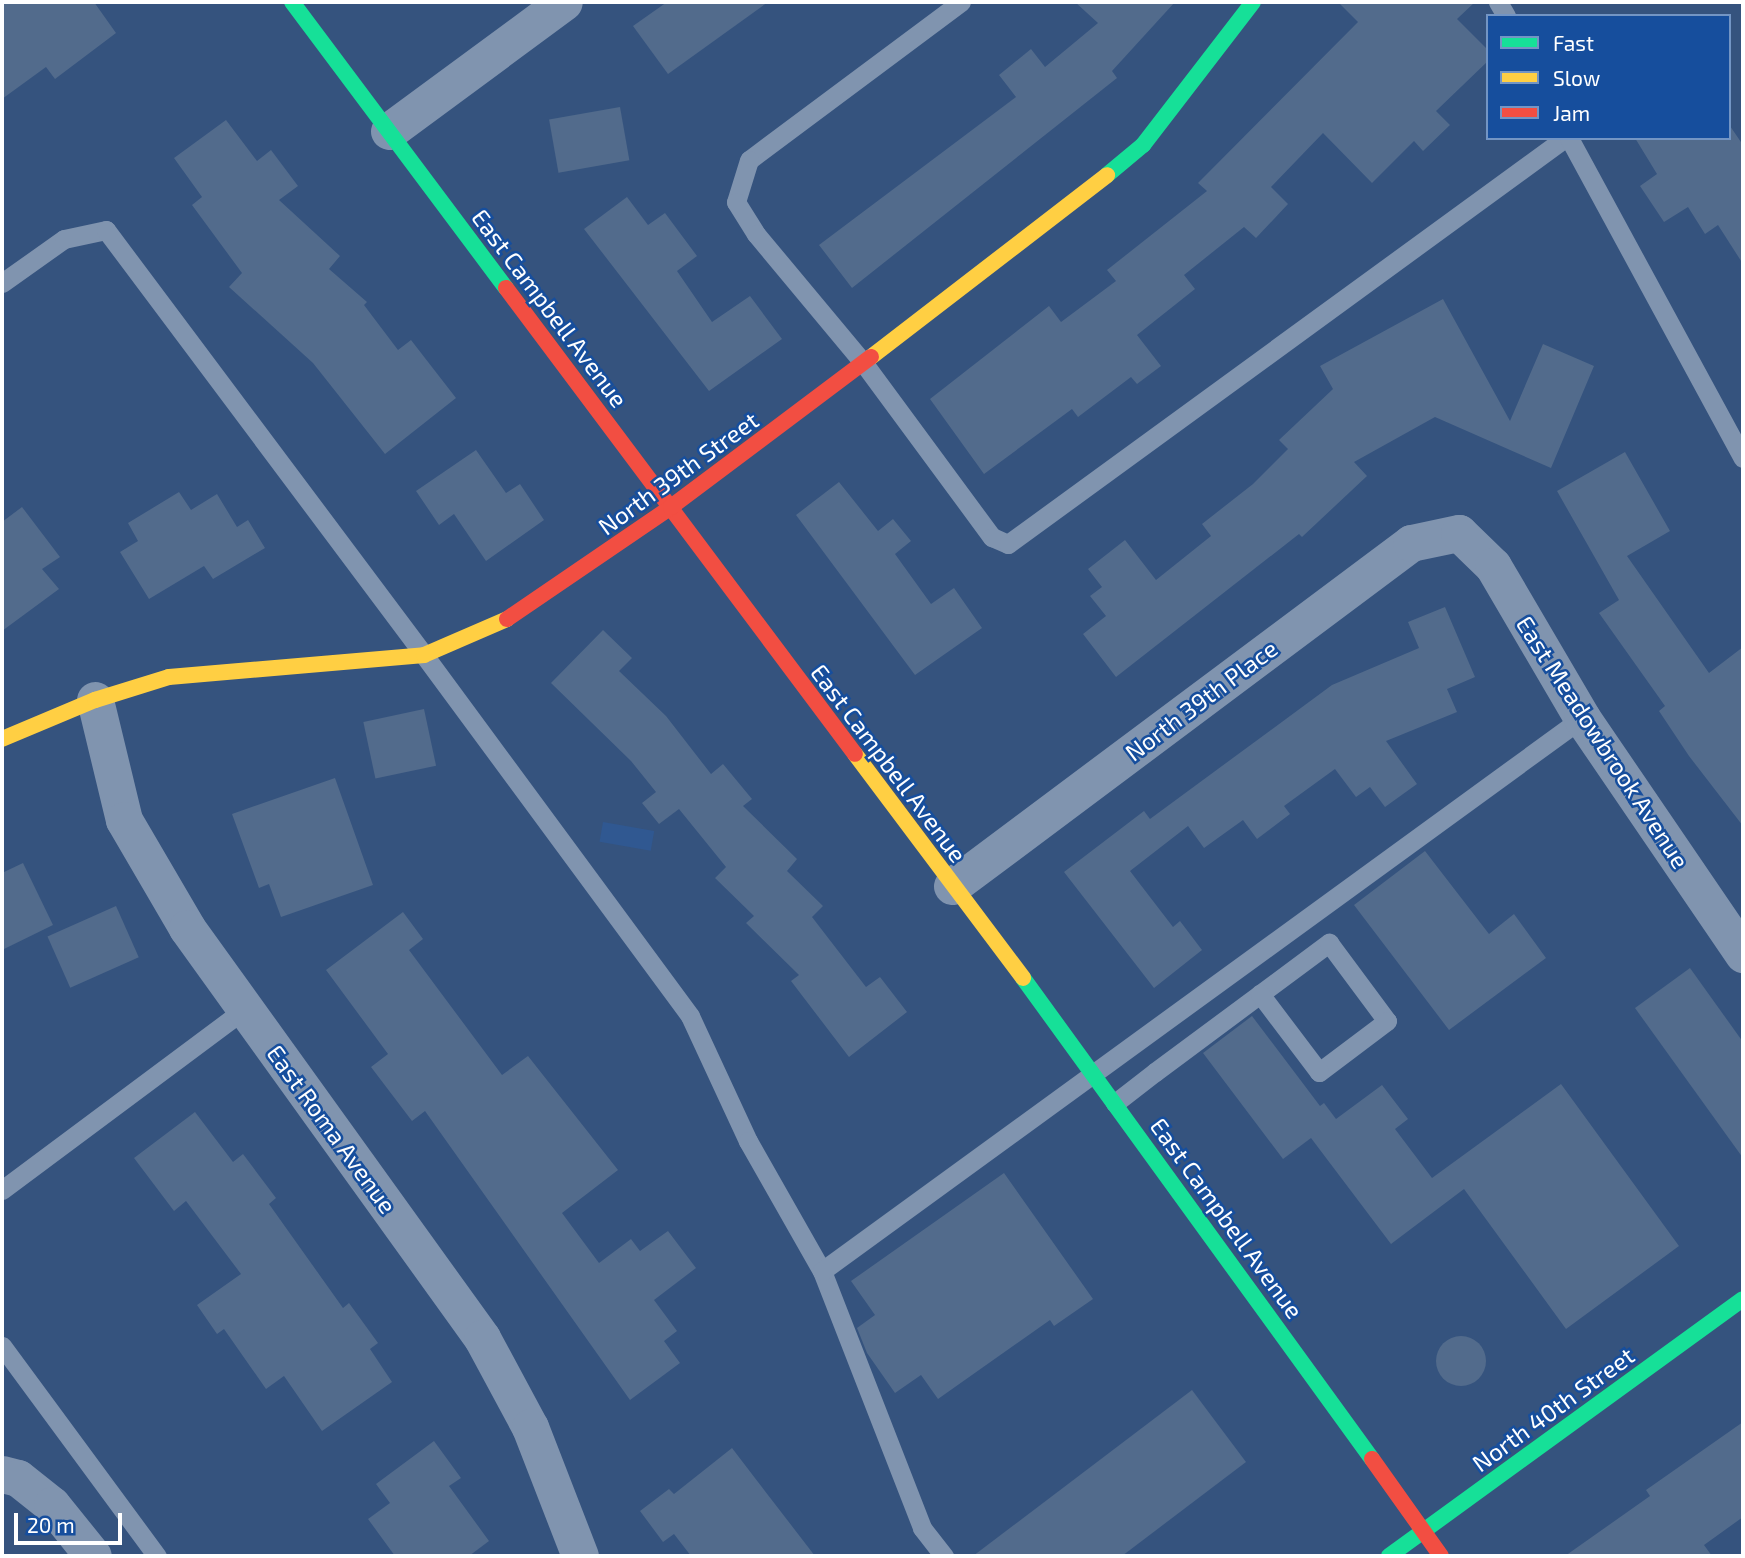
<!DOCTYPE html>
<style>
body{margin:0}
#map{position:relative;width:1745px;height:1558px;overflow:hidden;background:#35537e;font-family:"Exo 2",sans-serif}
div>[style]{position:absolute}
.water>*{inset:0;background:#305891;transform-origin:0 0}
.building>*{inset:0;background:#526b8c;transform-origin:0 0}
.round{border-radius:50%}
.lane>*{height:19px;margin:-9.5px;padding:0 9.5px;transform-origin:9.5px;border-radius:9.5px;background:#8094af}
.street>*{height:37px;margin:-18.5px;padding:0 18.5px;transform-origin:18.5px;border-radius:18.5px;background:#8094af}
.fast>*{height:16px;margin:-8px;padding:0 8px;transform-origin:8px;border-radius:8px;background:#16e098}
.slow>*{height:16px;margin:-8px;padding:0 8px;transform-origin:8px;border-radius:8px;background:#ffcf43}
.jam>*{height:16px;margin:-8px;padding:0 8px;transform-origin:8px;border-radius:8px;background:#f24e42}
span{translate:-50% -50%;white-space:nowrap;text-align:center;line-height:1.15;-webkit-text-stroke:5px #164e9d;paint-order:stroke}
.street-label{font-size:24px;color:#fff}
.frame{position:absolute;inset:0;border:4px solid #fff;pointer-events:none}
.legend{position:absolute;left:1486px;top:14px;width:245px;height:126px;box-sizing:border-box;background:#164e9d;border:2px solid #7395c4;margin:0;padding:9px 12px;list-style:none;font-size:21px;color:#fff}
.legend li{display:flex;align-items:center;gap:14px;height:35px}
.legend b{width:35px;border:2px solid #7395c4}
.scale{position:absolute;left:14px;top:1513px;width:108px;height:32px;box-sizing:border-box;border:4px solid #fff;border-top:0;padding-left:9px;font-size:21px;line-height:24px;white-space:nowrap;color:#fff;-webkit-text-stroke:5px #164e9d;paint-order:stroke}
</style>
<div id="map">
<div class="water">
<div style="left:603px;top:822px;width:52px;height:20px;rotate:10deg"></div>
</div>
<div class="building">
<div style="clip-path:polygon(2px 2px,94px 2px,116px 33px,55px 79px,46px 67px,2px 99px)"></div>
<div style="clip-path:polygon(667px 2px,768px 2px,668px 74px,633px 26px)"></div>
<div style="clip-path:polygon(1075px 2px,1175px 2px,1112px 71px,1117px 78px,852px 288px,819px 245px,1016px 97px,999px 75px,1031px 49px,1045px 67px,1098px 23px)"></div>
<div style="clip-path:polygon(1338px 2px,1475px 2px,1457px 19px,1488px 50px,1488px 61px,1436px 111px,1450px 125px,1423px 151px,1414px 141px,1372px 183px,1323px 133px,1271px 187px,1288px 204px,1256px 238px,1244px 227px,1184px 275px,1195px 289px,1137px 335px,1161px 366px,1137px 384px,1131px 377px,1078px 417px,1072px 409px,984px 474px,930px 399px,1049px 306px,1061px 322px,1116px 281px,1107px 270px,1207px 191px,1198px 183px,1358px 22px)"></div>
<div style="left:620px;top:107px;width:54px;height:72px;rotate:80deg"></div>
<div style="clip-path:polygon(226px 120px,257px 161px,271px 150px,298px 186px,279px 200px,340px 256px,329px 269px,367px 302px,364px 305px,398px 350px,411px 340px,456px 398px,385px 454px,313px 363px,229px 287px,242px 273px,192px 205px,202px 197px,174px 158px)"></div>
<div style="clip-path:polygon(1730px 126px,1743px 145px,1743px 264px,1718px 225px,1705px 234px,1688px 207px,1664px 222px,1640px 186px,1657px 174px,1635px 138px,1729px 138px)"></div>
<div style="clip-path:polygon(627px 197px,648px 225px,665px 213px,697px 256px,677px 271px,712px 322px,750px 296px,782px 339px,709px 391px,584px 229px)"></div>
<div style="clip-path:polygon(1443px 299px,1510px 421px,1543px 344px,1594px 366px,1551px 468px,1435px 417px,1354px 462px,1367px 476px,1302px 537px,1299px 534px,1116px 677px,1083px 634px,1106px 616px,1090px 596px,1102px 587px,1088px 569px,1125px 540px,1156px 580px,1211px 536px,1202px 524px,1253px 484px,1288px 449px,1279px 440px,1333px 389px,1320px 366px)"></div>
<div style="clip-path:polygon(476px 450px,506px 493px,520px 484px,544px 520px,486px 561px,454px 514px,439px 525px,416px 491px)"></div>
<div style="clip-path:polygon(1625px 452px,1670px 531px,1627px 556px,1709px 673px,1743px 647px,1743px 826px,1689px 756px,1659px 711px,1665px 706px,1599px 613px,1619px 600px,1557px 491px)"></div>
<div style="clip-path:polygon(839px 482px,878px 531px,893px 519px,911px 541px,895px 554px,931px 604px,954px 588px,982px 628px,915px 675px,796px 515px)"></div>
<div style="clip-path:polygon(179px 492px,191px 510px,217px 494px,237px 527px,248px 520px,265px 548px,213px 579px,204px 566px,149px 599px,120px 552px,138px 541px,128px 523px)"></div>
<div style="clip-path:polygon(22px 507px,60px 557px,42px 569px,59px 589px,2px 631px,2px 522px)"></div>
<div style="clip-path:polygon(1445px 607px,1475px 677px,1447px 689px,1457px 712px,1386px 741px,1417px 784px,1385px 807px,1370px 787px,1356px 797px,1335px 769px,1284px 806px,1290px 814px,1257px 839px,1243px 820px,1204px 848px,1188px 826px,1130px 871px,1173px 927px,1180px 921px,1202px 950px,1154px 988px,1064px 872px,1144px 811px,1150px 819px,1332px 685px,1419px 648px,1408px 622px)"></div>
<div style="clip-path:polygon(603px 630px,632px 658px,619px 671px,666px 716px,711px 774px,723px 764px,752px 799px,743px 806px,797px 859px,787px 871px,823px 906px,812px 917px,866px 987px,880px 977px,907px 1012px,849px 1057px,791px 981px,799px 975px,746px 923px,754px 916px,715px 878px,726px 867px,679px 809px,659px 824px,642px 803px,656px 792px,631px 761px,551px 683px)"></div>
<div style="left:424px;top:709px;width:58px;height:62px;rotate:78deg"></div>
<div style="clip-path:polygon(335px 778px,373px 885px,281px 917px,269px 884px,259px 888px,232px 814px)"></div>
<div style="clip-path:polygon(1425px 851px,1489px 934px,1514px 914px,1546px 958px,1449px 1030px,1354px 905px)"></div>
<div style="clip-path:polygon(23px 863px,53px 925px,2px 950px,2px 873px)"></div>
<div style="left:116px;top:906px;width:56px;height:75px;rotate:66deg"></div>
<div style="clip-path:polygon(403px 912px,423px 939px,409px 950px,502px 1075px,528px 1056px,618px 1170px,562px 1213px,599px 1263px,631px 1239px,640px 1251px,668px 1231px,696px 1268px,654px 1300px,677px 1331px,664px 1341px,680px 1363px,630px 1400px,425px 1111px,412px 1121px,371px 1067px,388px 1054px,326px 970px)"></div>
<div style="clip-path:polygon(1690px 968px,1743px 1042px,1743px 1158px,1635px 1008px)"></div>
<div style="clip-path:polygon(1252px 1016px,1320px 1106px,1324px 1103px,1336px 1119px,1382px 1085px,1408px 1119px,1395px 1129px,1432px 1178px,1561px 1084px,1679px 1246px,1566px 1329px,1464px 1189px,1391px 1244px,1311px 1138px,1283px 1159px,1203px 1053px)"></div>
<div style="clip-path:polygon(195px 1112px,233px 1162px,243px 1154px,276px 1198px,269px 1204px,343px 1308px,349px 1303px,378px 1343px,370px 1349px,392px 1382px,322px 1431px,284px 1376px,266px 1389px,224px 1329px,217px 1334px,197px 1305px,241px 1274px,186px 1201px,174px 1211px,134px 1158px)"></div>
<div style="clip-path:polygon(1004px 1173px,1093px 1299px,1054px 1326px,1050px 1320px,938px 1399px,921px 1375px,895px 1393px,867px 1353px,857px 1328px,875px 1315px,851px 1281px)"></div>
<div class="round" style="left:1436px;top:1336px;width:50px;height:50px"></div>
<div style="clip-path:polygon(1192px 1390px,1246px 1462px,1122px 1556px,973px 1556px)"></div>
<div style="clip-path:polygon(1743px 1422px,1743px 1517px,1704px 1545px,1712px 1556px,1565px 1556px,1650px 1496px,1646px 1490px)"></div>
<div style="clip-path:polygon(434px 1441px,461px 1478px,449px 1486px,489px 1541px,469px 1556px,395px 1556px,368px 1519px,390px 1503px,376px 1484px)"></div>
<div style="clip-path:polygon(732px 1448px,758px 1482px,815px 1556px,691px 1556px,674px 1534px,663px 1542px,640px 1511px,669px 1489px,674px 1494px)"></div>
</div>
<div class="lane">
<div style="left:961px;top:2px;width:264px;rotate:143.3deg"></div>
<div style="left:749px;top:160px;width:44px;rotate:107.2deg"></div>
<div style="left:736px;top:202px;width:38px;rotate:58deg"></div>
<div style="left:756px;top:234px;width:170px;rotate:50.2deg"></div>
<div style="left:865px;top:365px;width:214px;rotate:53.6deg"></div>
<div style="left:992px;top:537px;width:17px;rotate:24deg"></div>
<div style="left:1008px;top:544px;width:689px;rotate:-36.09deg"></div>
<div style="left:1498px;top:2px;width:16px;rotate:60deg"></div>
<div style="left:1569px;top:138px;width:364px;rotate:61.5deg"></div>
<div style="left:2px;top:283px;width:76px;rotate:-35.4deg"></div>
<div style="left:64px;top:239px;width:43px;rotate:-12.1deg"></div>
<div style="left:106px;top:230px;width:531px;rotate:53.19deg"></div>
<div style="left:424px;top:655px;width:448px;rotate:53.6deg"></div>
<div style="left:690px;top:1016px;width:138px;rotate:65.1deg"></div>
<div style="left:748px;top:1141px;width:150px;rotate:60.4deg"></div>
<div style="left:822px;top:1271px;width:276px;rotate:68.7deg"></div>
<div style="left:922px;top:1528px;width:36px;rotate:52deg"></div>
<div style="left:1115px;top:1103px;width:51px;rotate:-37.8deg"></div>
<div style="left:1155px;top:1072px;width:217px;rotate:-36.6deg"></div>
<div style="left:1329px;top:943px;width:97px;rotate:53.4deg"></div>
<div style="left:1387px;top:1021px;width:85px;rotate:143.1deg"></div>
<div style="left:1319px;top:1072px;width:98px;rotate:-127.1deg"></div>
<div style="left:2px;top:1190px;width:303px;rotate:-36.7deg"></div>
<div style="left:822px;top:1271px;width:940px;rotate:-36.04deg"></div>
<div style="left:2px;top:1346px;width:261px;rotate:53.6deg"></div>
</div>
<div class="street">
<div style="left:389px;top:131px;width:217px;rotate:-36.4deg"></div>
<div style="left:95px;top:700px;width:123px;rotate:76.4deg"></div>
<div style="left:124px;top:820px;width:125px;rotate:59.7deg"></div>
<div style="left:187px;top:928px;width:505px;rotate:54.26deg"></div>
<div style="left:482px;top:1338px;width:101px;rotate:61.7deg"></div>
<div style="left:530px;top:1427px;width:138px;rotate:68.8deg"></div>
<div style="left:952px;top:886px;width:573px;rotate:-36.77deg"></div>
<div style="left:1411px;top:543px;width:49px;rotate:-11.8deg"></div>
<div style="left:1459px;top:533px;width:47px;rotate:44.1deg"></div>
<div style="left:1493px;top:566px;width:176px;rotate:59.6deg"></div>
<div style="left:1582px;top:718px;width:286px;rotate:55.7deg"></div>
<div style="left:2px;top:1474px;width:16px;rotate:14deg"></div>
<div style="left:18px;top:1478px;width:43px;rotate:38.5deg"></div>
<div style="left:52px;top:1505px;width:65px;rotate:51.2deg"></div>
</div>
<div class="fast">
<div style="left:292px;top:2px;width:357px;rotate:53.2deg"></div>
<div style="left:1107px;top:175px;width:47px;rotate:-39.8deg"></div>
<div style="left:1143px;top:145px;width:180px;rotate:-52.4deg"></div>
<div style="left:1023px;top:978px;width:594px;rotate:54.04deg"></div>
<div style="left:1389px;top:1556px;width:437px;rotate:-36deg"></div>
</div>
<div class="slow">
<div style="left:871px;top:357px;width:298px;rotate:-37.6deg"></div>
<div style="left:2px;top:739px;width:101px;rotate:-22.8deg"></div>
<div style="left:95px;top:700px;width:77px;rotate:-17.3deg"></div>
<div style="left:169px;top:677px;width:256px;rotate:-4.9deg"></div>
<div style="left:424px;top:655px;width:90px;rotate:-23.4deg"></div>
<div style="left:855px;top:754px;width:280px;rotate:53.1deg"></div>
</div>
<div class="jam">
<div style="left:506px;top:288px;width:582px;rotate:53.17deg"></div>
<div style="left:507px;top:619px;width:199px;rotate:-34.3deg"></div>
<div style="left:671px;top:507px;width:250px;rotate:-36.9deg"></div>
<div style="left:1372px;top:1459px;width:119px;rotate:54.6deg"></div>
</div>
<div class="street-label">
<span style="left:550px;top:308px;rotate:53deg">East Campbell Avenue</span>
<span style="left:678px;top:473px;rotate:-36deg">North 39th Street</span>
<span style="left:1201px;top:700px;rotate:-37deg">North 39th Place</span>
<span style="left:1603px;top:742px;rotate:57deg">East Meadowbrook Avenue</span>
<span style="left:889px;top:763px;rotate:53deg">East Campbell Avenue</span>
<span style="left:332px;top:1129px;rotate:54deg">East Roma Avenue</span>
<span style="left:1227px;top:1218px;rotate:54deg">East Campbell Avenue</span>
<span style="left:1553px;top:1409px;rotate:-36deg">North 40th Street</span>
</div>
<div class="frame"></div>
<ul class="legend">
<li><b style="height:9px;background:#16e098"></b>Fast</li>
<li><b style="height:9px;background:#ffcf43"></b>Slow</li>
<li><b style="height:9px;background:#f24e42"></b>Jam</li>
</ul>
<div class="scale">20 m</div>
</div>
